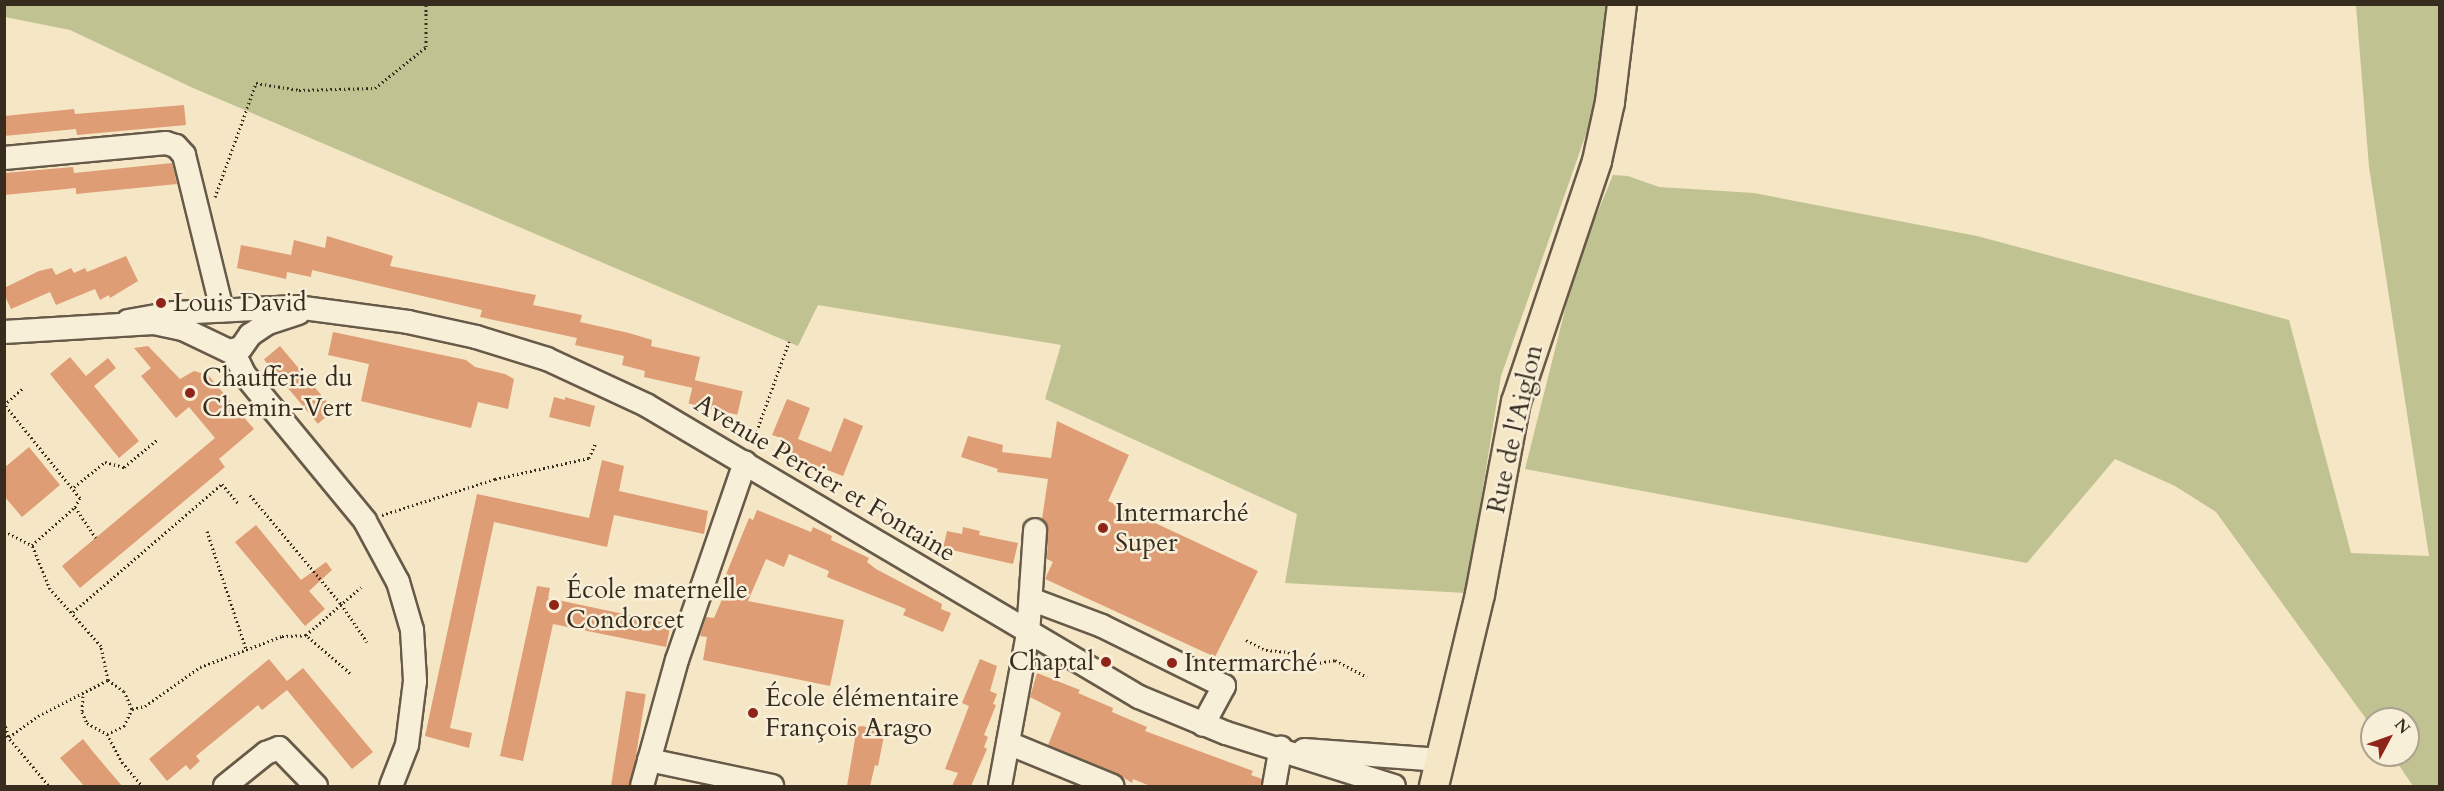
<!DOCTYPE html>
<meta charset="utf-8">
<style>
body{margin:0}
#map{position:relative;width:2444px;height:791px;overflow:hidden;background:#f5e6c5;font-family:Cardo,serif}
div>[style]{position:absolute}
.green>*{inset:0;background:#c0c391}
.building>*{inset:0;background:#de9d75;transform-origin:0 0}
.path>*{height:3px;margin-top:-1.5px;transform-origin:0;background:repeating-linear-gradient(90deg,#382c1f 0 1.5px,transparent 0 4.5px)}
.roads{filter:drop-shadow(2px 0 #675a48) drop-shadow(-2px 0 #675a48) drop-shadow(0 2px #675a48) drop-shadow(0 -2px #675a48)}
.minor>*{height:22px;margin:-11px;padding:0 11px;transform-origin:11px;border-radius:11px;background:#f8efd9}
.major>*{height:28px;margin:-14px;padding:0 14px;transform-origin:14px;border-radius:14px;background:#f5e6c5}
.dots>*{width:16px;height:16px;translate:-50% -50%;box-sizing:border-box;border:3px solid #f8efd9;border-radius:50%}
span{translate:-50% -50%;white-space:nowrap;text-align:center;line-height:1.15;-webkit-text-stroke:5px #f8efd9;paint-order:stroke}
.poi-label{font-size:26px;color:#382c1f}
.left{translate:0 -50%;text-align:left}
.right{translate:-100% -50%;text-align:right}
.street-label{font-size:26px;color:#382c1f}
.frame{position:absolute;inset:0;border:6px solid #382c1f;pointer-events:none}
.north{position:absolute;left:2360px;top:707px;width:60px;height:60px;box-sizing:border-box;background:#f8efd9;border:2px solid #aba18f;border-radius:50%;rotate:49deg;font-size:16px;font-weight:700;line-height:24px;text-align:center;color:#382c1f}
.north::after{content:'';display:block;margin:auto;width:21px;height:27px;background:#8f2418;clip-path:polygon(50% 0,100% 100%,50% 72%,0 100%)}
</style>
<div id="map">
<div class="green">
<div style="clip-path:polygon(5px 4px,1607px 5px,1592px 117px,1501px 376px,1466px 593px,1285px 583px,1297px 514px,1045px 399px,1061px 345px,818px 305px,798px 346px,193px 88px,70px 30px,5px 17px)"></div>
<div style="clip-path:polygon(2356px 5px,2439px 5px,2439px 786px,2413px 786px,2392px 755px,2408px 755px,2408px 719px,2372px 719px,2372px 727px,2216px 512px,2175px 486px,2115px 459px,2027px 563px,1525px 469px,1577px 262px,1613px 175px,1628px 176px,1659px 187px,1754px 193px,1977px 236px,2289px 320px,2351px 553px,2429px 556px,2369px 167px)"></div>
</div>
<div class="building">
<div style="clip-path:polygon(184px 105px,186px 125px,77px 135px,76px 129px,4px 136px,4px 116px,74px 109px,75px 114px)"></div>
<div style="clip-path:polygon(172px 163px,177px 184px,76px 194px,76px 188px,4px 195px,4px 173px,73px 167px,74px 173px)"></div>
<div style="clip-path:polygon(327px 236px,393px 256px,390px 266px,536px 295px,533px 305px,582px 315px,580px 322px,629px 333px,652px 340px,651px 346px,700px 357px,693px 388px,644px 377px,645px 371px,622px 365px,624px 356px,575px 345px,577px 338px,480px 317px,482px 310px,312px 270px,311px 277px,287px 272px,286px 279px,237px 268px,241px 245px,291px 255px,294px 240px,325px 248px)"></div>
<div style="clip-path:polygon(126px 256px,138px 281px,110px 298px,109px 295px,100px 300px,95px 289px,56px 305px,50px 292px,11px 309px,4px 294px,4px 288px,39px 271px,52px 268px,56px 275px,71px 268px,74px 273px,85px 268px,87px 272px)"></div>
<div style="clip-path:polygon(333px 332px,466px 360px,475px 367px,505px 374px,514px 379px,508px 409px,478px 402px,471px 428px,361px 401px,369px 364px,328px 355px)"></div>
<div style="clip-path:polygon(148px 346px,180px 379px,194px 371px,208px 375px,254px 429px,219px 459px,225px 467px,80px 588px,62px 566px,215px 438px,189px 407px,176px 418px,141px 376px,151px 368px,134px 348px)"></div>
<div style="left:280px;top:346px;width:84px;height:21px;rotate:50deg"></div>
<div style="clip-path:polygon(70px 357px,86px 376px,108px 358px,116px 368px,94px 386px,139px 441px,119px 458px,50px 374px)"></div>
<div style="left:694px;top:380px;width:50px;height:24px;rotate:13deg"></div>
<div style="clip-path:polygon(554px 397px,565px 400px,565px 397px,595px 406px,590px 427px,549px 417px)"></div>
<div style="clip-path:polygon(787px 399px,810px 408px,798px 439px,831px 452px,844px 418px,863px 426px,843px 476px,779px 451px,784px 439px,772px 435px)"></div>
<div style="clip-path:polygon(1057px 421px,1129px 455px,1108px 501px,1258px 571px,1215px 657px,1045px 579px,1053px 562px,1047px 559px,1048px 530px,1042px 519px,1048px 479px,997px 472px,998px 469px,961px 457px,968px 436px,1003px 445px,1002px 452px,1051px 458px)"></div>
<div style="clip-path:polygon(29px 447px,60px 485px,22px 517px,4px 496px,4px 468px)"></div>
<div style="clip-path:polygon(602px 460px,624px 466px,619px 491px,708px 511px,704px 534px,614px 515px,607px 547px,494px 522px,450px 728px,472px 733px,469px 748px,425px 736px,477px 494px,589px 518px)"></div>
<div style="clip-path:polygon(757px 510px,811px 532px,813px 527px,832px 536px,831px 540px,869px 558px,867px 562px,876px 569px,942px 604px,941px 609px,951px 613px,943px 632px,903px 615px,906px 609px,827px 577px,829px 571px,789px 554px,784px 567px,766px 559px,748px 601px,844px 620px,830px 686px,703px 660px,707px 637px,700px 636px,706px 617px,714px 618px,726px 590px,728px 579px,725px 577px,749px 518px,753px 520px)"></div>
<div style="clip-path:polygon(256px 525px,301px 580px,326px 562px,332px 570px,309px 591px,325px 609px,305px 626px,235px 542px)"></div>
<div style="clip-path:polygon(963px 527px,980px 531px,979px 535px,1018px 543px,1013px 564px,943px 548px,947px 531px,962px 534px)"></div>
<div style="clip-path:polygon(537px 586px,550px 588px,548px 598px,671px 624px,666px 647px,553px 624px,523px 761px,500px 756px)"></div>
<div style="clip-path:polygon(269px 659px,287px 681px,303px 668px,373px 752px,352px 769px,287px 690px,262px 710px,258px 705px,196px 756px,200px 761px,190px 770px,186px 765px,167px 781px,149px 759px)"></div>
<div style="clip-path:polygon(980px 659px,997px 666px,990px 691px,997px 694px,993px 704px,996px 705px,984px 735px,988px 737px,984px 747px,987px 749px,971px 786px,952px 786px,958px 773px,945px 769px,969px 706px,962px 703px)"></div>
<div style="clip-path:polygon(1037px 673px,1080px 690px,1078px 693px,1113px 708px,1112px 712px,1147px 727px,1145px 731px,1253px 771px,1251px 775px,1262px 779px,1261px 786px,1150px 786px,1133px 779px,1132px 783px,1118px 774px,1048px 745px,1061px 713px,1030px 697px)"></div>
<div style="left:626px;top:691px;width:20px;height:97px;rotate:9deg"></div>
<div style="clip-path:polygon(862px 726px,885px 731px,878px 766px,875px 765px,870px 786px,847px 786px,857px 727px)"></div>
<div style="clip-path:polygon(83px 739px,94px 753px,122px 786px,84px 786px,60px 758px)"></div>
</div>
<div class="path">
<div style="left:215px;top:197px;width:121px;rotate:-70.2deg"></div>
<div style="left:256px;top:83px;width:44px;rotate:9.2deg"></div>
<div style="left:299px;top:90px;width:76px;rotate:-1.5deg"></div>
<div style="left:375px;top:88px;width:65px;rotate:-38.8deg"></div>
<div style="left:426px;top:47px;width:43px;rotate:-90deg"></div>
<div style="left:4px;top:405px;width:25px;rotate:-42deg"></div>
<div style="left:752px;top:444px;width:109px;rotate:-70.1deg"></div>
<div style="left:74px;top:487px;width:40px;rotate:-39deg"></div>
<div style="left:105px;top:462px;width:20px;rotate:15deg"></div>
<div style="left:124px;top:467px;width:44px;rotate:-39.5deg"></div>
<div style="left:250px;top:495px;width:142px;rotate:50.1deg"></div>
<div style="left:341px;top:604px;width:46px;rotate:55.6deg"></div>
<div style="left:75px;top:507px;width:37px;rotate:56deg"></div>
<div style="left:382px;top:515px;width:119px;rotate:-17.7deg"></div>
<div style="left:495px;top:479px;width:96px;rotate:-12.6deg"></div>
<div style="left:589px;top:458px;width:17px;rotate:-66deg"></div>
<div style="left:4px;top:531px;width:31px;rotate:27deg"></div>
<div style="left:32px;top:545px;width:57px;rotate:-41.5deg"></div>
<div style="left:75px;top:507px;width:10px;rotate:-61deg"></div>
<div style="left:80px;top:498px;width:119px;rotate:-128.9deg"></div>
<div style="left:207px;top:531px;width:124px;rotate:71.7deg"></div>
<div style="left:73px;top:612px;width:196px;rotate:-40.7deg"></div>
<div style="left:222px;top:484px;width:26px;rotate:50deg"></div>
<div style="left:1246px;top:640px;width:22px;rotate:27deg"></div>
<div style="left:1266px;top:650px;width:22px;rotate:5deg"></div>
<div style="left:1288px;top:652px;width:26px;rotate:28deg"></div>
<div style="left:1311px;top:664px;width:24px;rotate:-9deg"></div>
<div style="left:1335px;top:660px;width:36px;rotate:28deg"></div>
<div style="left:350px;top:673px;width:58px;rotate:-139.2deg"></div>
<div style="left:306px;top:635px;width:73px;rotate:-41.1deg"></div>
<div style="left:108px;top:680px;width:19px;rotate:35deg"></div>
<div style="left:124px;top:691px;width:20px;rotate:66deg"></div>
<div style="left:83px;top:696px;width:16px;rotate:94deg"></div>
<div style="left:82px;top:712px;width:12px;rotate:66deg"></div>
<div style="left:87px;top:723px;width:23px;rotate:29deg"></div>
<div style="left:107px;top:734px;width:32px;rotate:62deg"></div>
<div style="left:122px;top:762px;width:31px;rotate:50deg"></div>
<div style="left:4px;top:722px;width:16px;rotate:72deg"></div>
<div style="left:9px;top:737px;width:36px;rotate:-36deg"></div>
<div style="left:38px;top:716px;width:79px;rotate:-27.2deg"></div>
<div style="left:108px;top:680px;width:35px;rotate:-102deg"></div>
<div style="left:101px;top:646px;width:76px;rotate:-131.8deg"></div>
<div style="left:50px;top:589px;width:48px;rotate:-112.2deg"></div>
<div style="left:4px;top:732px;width:70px;rotate:50.2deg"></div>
<div style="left:107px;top:734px;width:19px;rotate:-25deg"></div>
<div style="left:124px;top:726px;width:19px;rotate:-65deg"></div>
<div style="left:132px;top:709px;width:13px;rotate:-13deg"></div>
<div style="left:145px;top:706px;width:67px;rotate:-35.3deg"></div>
<div style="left:200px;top:667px;width:88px;rotate:-20.7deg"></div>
<div style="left:282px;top:636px;width:24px;rotate:-2deg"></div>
</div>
<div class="roads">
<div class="minor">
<div style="left:4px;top:158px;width:163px;rotate:-5.3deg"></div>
<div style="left:166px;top:143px;width:10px;rotate:17deg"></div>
<div style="left:176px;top:146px;width:12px;rotate:48deg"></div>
<div style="left:184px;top:155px;width:160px;rotate:76.2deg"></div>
<div style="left:128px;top:321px;width:47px;rotate:-9.9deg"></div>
<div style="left:174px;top:313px;width:122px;rotate:-2.8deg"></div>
<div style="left:296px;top:307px;width:113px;rotate:7.6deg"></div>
<div style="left:408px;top:322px;width:70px;rotate:12.4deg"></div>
<div style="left:476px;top:337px;width:74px;rotate:17.2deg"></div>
<div style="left:547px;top:359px;width:109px;rotate:24.9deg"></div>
<div style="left:646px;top:405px;width:573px;rotate:30.64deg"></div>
<div style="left:1139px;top:697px;width:94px;rotate:22.5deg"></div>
<div style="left:1226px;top:733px;width:176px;rotate:17.5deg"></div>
<div style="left:4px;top:332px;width:150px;rotate:-3.4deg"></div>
<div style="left:154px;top:323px;width:30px;rotate:12deg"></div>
<div style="left:183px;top:329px;width:51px;rotate:25.6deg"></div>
<div style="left:229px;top:351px;width:12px;rotate:-14deg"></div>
<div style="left:241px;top:348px;width:16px;rotate:-55deg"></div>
<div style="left:250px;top:335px;width:22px;rotate:-34deg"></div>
<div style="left:268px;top:323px;width:32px;rotate:-18deg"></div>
<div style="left:233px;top:351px;width:25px;rotate:64deg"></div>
<div style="left:244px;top:374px;width:190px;rotate:50.5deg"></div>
<div style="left:365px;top:521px;width:69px;rotate:61.6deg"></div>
<div style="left:398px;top:582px;width:50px;rotate:73.7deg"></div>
<div style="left:412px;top:630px;width:51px;rotate:86.6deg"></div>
<div style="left:415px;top:681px;width:64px;rotate:97.1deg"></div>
<div style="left:407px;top:745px;width:44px;rotate:111.3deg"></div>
<div style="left:1033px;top:600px;width:74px;rotate:20.6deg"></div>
<div style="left:1102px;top:626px;width:136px;rotate:26.2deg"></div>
<div style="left:1224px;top:686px;width:44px;rotate:118.3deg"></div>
<div style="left:1008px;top:743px;width:113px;rotate:22.3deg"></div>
<div style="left:1304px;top:750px;width:137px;rotate:4.2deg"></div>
<div style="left:649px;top:760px;width:126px;rotate:11.9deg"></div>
<div style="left:225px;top:786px;width:53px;rotate:-38.8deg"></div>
<div style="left:266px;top:753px;width:14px;rotate:-21deg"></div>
<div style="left:279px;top:748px;width:53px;rotate:45.8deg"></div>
<div style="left:642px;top:786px;width:131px;rotate:-74.5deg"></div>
<div style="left:677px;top:660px;width:209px;rotate:-71deg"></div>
<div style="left:1000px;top:786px;width:155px;rotate:-79.6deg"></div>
<div style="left:1028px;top:634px;width:104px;rotate:-86.1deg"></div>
<div style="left:1274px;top:786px;width:39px;rotate:-80deg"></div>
</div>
<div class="major">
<div style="left:1434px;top:786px;width:197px;rotate:-76.5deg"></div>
<div style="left:1480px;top:594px;width:195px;rotate:-79.4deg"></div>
<div style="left:1516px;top:402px;width:254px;rotate:-71.4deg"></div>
<div style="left:1597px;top:161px;width:60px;rotate:-77.6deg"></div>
<div style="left:1610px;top:102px;width:99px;rotate:-83deg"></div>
</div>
</div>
<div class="dots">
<div style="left:161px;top:303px;background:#8f2418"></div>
<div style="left:190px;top:393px;background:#8f2418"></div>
<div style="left:1103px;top:528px;background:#8f2418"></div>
<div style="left:554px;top:605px;background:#8f2418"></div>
<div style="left:1106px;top:662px;background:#8f2418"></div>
<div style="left:1172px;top:663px;background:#8f2418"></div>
<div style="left:753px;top:713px;background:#8f2418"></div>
</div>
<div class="poi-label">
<span class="left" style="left:173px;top:303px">Louis David</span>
<span class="left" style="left:202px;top:393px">Chaufferie du<br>Chemin-Vert</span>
<span class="left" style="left:1115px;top:528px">Intermarché<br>Super</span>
<span class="left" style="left:566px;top:605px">École maternelle<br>Condorcet</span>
<span class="right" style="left:1094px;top:662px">Chaptal</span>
<span class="left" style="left:1184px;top:663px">Intermarché</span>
<span class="left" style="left:765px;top:713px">École élémentaire<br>François Arago</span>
</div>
<div class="street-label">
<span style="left:1515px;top:429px;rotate:-77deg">Rue de l'Aiglon</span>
<span style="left:825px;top:478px;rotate:31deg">Avenue Percier et Fontaine</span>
</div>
<div class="frame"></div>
<div class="north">N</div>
</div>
